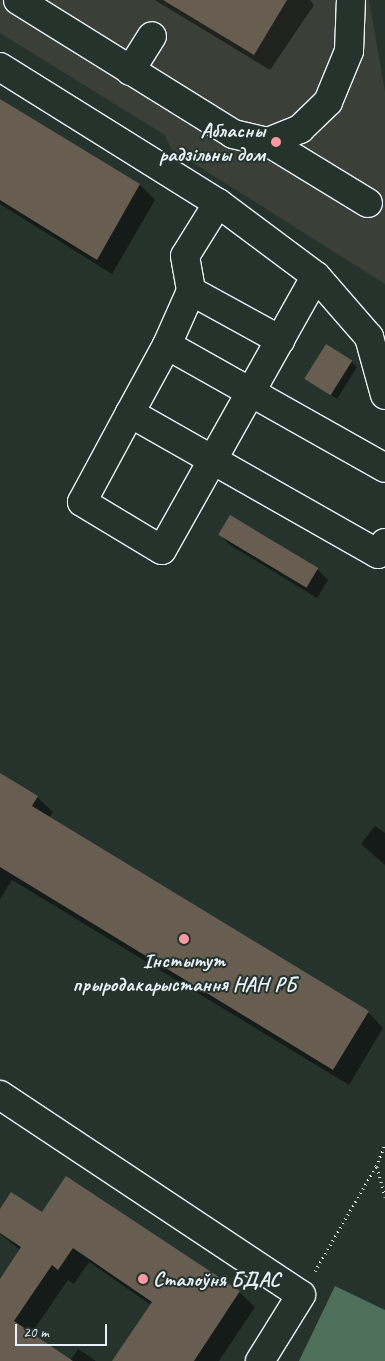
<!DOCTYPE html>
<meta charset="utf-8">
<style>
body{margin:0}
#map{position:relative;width:385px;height:1361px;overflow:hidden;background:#26332d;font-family:Caveat,sans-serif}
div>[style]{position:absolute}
.built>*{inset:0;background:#3a4038}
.green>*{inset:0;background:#4e705a}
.shadow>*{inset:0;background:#0007}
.building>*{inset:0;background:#675d51;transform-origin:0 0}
.path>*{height:3px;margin-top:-1.5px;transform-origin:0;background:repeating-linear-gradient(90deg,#e8f1f8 0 1px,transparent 0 5px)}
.roads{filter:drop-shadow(1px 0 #e8f1f8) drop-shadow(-1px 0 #e8f1f8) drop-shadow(0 1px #e8f1f8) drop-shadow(0 -1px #e8f1f8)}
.minor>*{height:28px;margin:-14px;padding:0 14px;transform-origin:14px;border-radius:14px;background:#26332d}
.dots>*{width:14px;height:14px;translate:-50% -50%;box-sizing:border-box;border:2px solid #26332d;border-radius:50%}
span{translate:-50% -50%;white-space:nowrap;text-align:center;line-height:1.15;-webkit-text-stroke:4px #26332d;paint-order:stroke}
.poi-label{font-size:21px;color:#e8f1f8;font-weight:700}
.right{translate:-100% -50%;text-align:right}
.left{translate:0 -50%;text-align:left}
.scale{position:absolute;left:15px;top:1324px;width:92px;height:22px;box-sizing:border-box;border:2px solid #e8f1f8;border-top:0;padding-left:6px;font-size:15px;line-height:18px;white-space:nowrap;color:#e8f1f8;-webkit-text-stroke:4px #26332d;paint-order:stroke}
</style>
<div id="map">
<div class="built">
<div style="clip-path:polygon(0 0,369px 0,385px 92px,385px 284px,171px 149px,165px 135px,0 33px)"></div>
</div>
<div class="green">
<div style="clip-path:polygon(335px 1286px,385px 1310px,385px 1361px,299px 1361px)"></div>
</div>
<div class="shadow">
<div style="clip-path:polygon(155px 0,310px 0,314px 5px,270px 70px)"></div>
<div style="clip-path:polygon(0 100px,140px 185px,155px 200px,112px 274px,0 204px)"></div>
<div style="clip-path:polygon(351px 361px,357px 367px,337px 399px,307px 379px)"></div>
<div style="clip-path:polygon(219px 534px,317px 569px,328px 580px,317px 598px,230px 545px)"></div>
<div style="clip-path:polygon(0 774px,37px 797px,53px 812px,49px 818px,368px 1012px,383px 1028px,349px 1085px,12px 880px,0 899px)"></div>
<div style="clip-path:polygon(375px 826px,385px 833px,385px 865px,361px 844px)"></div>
<div style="clip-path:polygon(0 1211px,43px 1214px,239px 1292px,255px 1307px,219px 1361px,113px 1361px,151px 1305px,89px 1262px,74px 1284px,68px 1280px,31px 1334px,70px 1361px,78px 1349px,96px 1361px,0 1361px,0 1281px,20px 1250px,0 1234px)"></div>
</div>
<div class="building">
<div style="clip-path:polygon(163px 0,287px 0,254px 55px)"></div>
<div style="clip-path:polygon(0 99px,140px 184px,97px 260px,0 200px)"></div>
<div style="left:326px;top:344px;width:31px;height:41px;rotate:32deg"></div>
<div style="left:230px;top:515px;width:103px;height:23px;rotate:31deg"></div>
<div style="clip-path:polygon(0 773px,38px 796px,32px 806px,369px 1011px,333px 1070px,0 867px)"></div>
<div style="clip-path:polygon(66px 1176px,240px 1291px,194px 1361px,112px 1361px,152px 1302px,73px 1248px,58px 1270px,52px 1265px,14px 1321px,73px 1361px,0 1361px,0 1279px,21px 1247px,0 1233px,0 1209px,11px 1192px,42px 1212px)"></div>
</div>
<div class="path">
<div style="left:377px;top:1167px;width:31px;rotate:75deg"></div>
<div style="left:315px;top:1271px;width:121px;rotate:-59.8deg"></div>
<div style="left:376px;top:1166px;width:23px;rotate:-67deg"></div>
</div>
<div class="roads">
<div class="minor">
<div style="left:18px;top:0;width:253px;rotate:31.9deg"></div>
<div style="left:233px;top:134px;width:36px;rotate:13deg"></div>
<div style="left:268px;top:142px;width:35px;rotate:-22deg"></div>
<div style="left:300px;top:129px;width:39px;rotate:-44deg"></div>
<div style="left:328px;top:102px;width:55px;rotate:-67.6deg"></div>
<div style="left:349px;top:51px;width:51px;rotate:-87.8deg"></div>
<div style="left:0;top:67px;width:257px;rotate:32deg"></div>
<div style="left:218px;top:203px;width:122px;rotate:36.7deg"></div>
<div style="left:316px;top:276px;width:81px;rotate:49deg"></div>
<div style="left:369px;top:337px;width:60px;rotate:74.6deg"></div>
<div style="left:130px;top:71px;width:41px;rotate:-57.8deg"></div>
<div style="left:268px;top:142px;width:117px;rotate:31.4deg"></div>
<div style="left:218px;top:203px;width:62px;rotate:121.9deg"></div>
<div style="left:185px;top:256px;width:36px;rotate:80deg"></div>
<div style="left:191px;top:291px;width:59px;rotate:114deg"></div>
<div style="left:167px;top:345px;width:77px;rotate:118.6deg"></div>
<div style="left:130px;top:413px;width:285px;rotate:29.6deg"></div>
<div style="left:378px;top:554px;width:13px;rotate:-58deg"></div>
<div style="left:191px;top:291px;width:102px;rotate:28.8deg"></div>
<div style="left:167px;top:345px;width:250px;rotate:29.4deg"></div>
<div style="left:130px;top:413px;width:101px;rotate:118.3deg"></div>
<div style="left:82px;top:502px;width:93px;rotate:31deg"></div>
<div style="left:162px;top:550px;width:314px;rotate:-60.7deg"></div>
<div style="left:0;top:1095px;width:361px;rotate:33.6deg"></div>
<div style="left:301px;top:1295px;width:78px;rotate:121.8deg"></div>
</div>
</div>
<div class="dots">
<div style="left:276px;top:142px;background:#ff9aa2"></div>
<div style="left:184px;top:939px;background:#ff9aa2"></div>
<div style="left:143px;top:1279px;background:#ff9aa2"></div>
</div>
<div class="poi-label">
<span class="right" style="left:265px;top:142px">Абласны<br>радзільны дом</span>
<span style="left:184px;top:972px">Інстытут<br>прыродакарыстання НАН РБ</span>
<span class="left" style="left:153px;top:1279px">Сталоўня БДАС</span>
</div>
<div class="scale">20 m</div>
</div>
